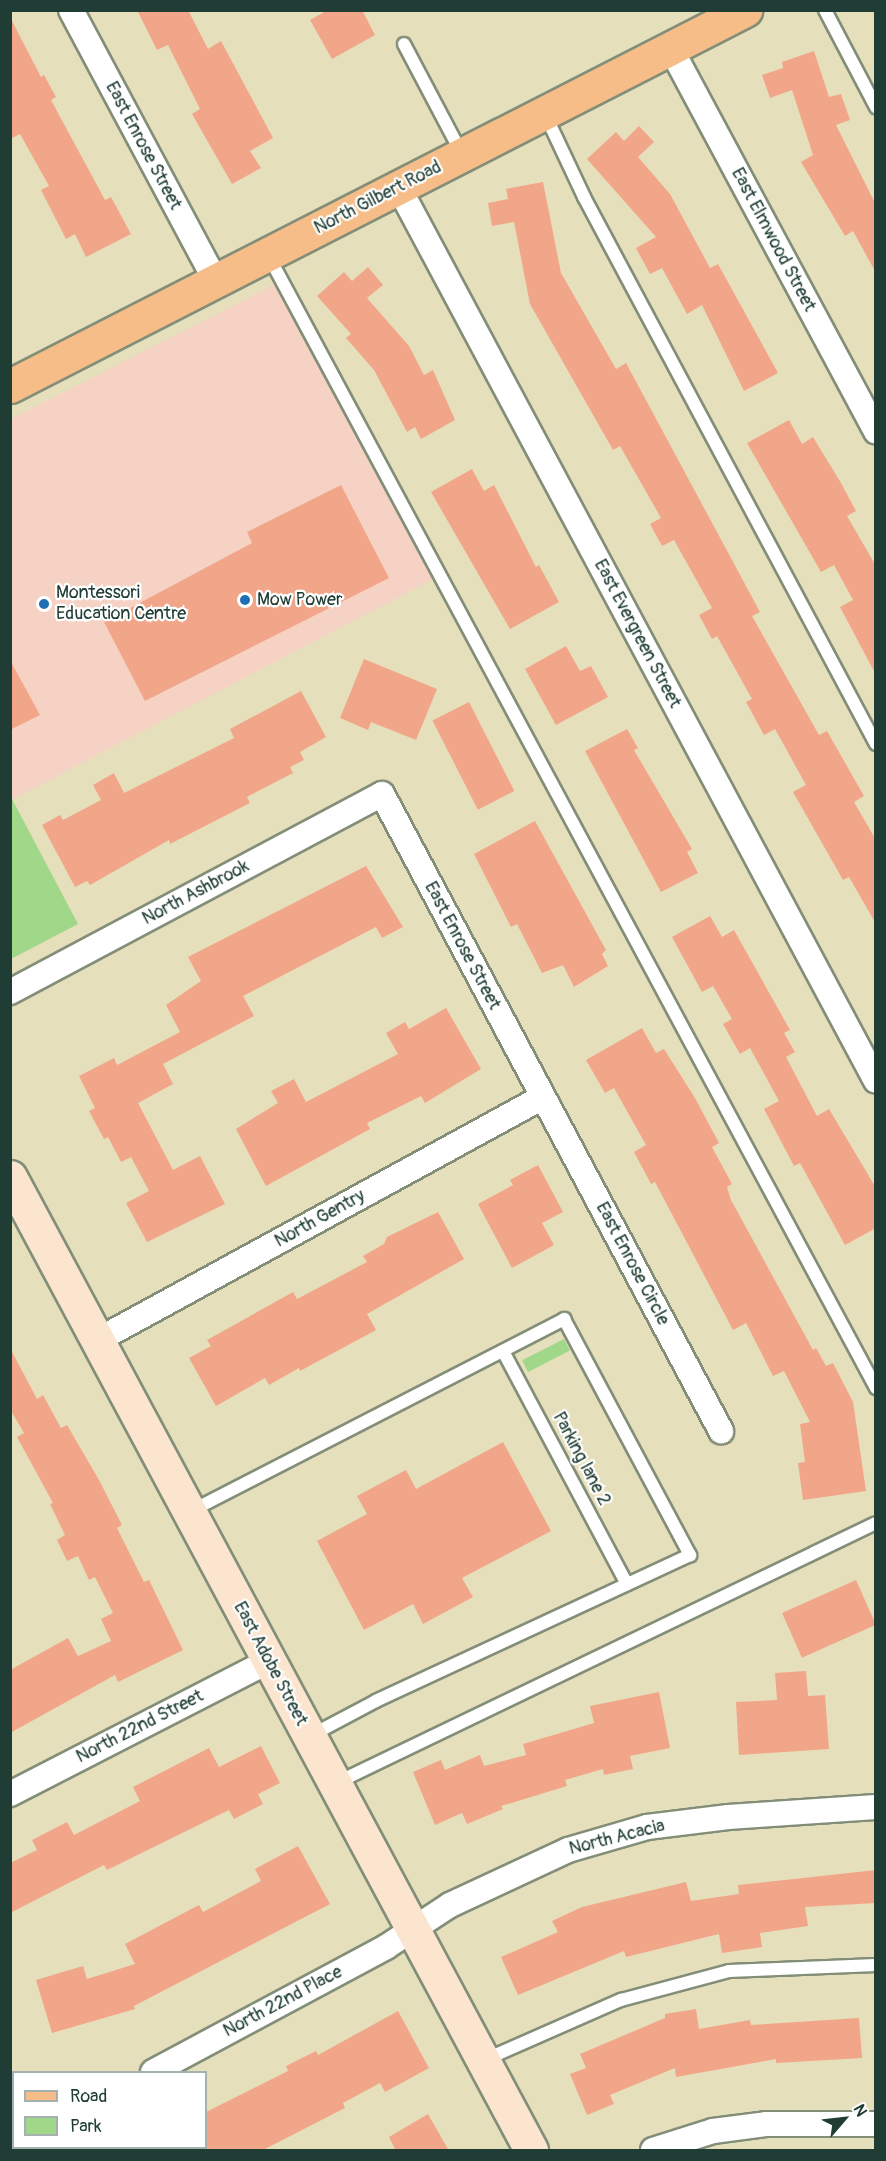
<!DOCTYPE html>
<style>
body{margin:0}
#map{position:relative;width:886px;height:2161px;overflow:hidden;background:#e6dfbb;font-family:Pangolin,sans-serif}
div>[style]{position:absolute}
.built>*{inset:0;background:#f6d2c4}
.green>*{inset:0;background:#a0d789;transform-origin:0 0}
.building>*{inset:0;background:#f2a689;transform-origin:0 0}
.roads{filter:drop-shadow(2px 0 #828e78) drop-shadow(-2px 0 #828e78) drop-shadow(0 2px #828e78) drop-shadow(0 -2px #828e78)}
.lane>*{height:12px;margin:-6px;padding:0 6px;transform-origin:6px;border-radius:6px;background:#fff}
.street>*{height:24px;margin:-12px;padding:0 12px;transform-origin:12px;border-radius:12px;background:#fff}
.secondary>*{height:33px;margin:-16.5px;padding:0 16.5px;transform-origin:16.5px;border-radius:16.5px;background:#fce5cf}
.primary>*{height:33px;margin:-16.5px;padding:0 16.5px;transform-origin:16.5px;border-radius:16.5px;background:#f7bd88}
.dots>*{width:16px;height:16px;translate:-50% -50%;box-sizing:border-box;border:3px solid #fff;border-radius:50%}
span{translate:-50% -50%;white-space:nowrap;text-align:center;line-height:1.15;-webkit-text-stroke:4.5px #fff;paint-order:stroke}
.street-label{font-size:18px;color:#1f3d34}
.poi-label{font-size:18px;color:#1f3d34}
.left{translate:0 -50%;text-align:left}
.frame{position:absolute;inset:0;border:12px solid #1f3d34;pointer-events:none}
.legend{position:absolute;left:12px;top:2071px;width:195px;height:78px;box-sizing:border-box;background:#fff;border:2px solid #a5b1ae;margin:0;padding:8px 10px;list-style:none;font-size:18px;color:#1f3d34}
.legend li{display:flex;align-items:center;gap:12px;height:30px}
.legend b{width:30px;border:2px solid #a5b1ae}
.north{position:absolute;left:814px;top:2089px;width:60px;height:60px;-webkit-text-stroke:4px #fff;paint-order:stroke;rotate:62deg;font-size:16px;font-weight:700;line-height:24px;text-align:center;color:#1f3d34}
.north::after{content:'';display:block;margin:auto;width:21px;height:27px;background:#1f3d34;clip-path:polygon(50% 0,100% 100%,50% 72%,0 100%)}
</style>
<div id="map">
<div class="built">
<div style="clip-path:polygon(280px 282px,435px 578px,11px 800px,11px 419px)"></div>
</div>
<div class="green">
<div style="clip-path:polygon(12px 799px,78px 924px,11px 959px,10px 800px)"></div>
<div style="left:564px;top:1339px;width:13px;height:47px;rotate:63deg"></div>
</div>
<div class="building">
<div style="clip-path:polygon(137px 10px,188px 10px,208px 49px,221px 41px,273px 138px,250px 151px,261px 168px,232px 184px,192px 114px,200px 109px,168px 45px,157px 50px)"></div>
<div style="clip-path:polygon(328px 10px,362px 10px,375px 35px,332px 59px,310px 20px)"></div>
<div style="clip-path:polygon(10px 17px,41px 77px,44px 75px,56px 97px,51px 100px,105px 200px,111px 197px,131px 234px,86px 257px,75px 234px,66px 239px,41px 190px,49px 186px,20px 134px,10px 139px)"></div>
<div style="clip-path:polygon(814px 51px,829px 97px,841px 94px,850px 120px,836px 125px,876px 205px,876px 273px,853px 231px,845px 236px,801px 162px,813px 155px,792px 90px,770px 98px,762px 75px,783px 68px,782px 62px)"></div>
<div style="clip-path:polygon(639px 126px,654px 142px,638px 157px,670px 194px,710px 268px,718px 264px,778px 373px,744px 391px,702px 305px,687px 314px,662px 268px,650px 274px,636px 248px,656px 237px,587px 159px,616px 132px,624px 141px)"></div>
<div style="clip-path:polygon(543px 182px,561px 273px,616px 369px,626px 363px,760px 612px,752px 616px,819px 735px,827px 731px,864px 796px,854px 802px,876px 840px,876px 924px,849px 877px,843px 880px,793px 792px,806px 785px,775px 729px,764px 735px,746px 702px,752px 699px,717px 636px,712px 639px,699px 615px,712px 608px,674px 540px,662px 546px,650px 524px,661px 518px,620px 446px,613px 450px,530px 304px,514px 222px,492px 226px,488px 203px,508px 199px,506px 189px)"></div>
<div style="clip-path:polygon(368px 267px,383px 285px,367px 298px,409px 346px,424px 375px,433px 370px,455px 420px,421px 439px,415px 427px,407px 432px,374px 370px,346px 338px,351px 334px,317px 296px,344px 272px,352px 281px)"></div>
<div style="clip-path:polygon(789px 420px,802px 444px,813px 437px,841px 483px,856px 511px,847px 516px,876px 566px,876px 675px,840px 607px,853px 600px,834px 565px,821px 572px,747px 443px)"></div>
<div style="clip-path:polygon(472px 469px,484px 491px,494px 485px,536px 567px,539px 565px,559px 602px,510px 629px,431px 492px)"></div>
<div style="clip-path:polygon(341px 485px,389px 578px,145px 701px,104px 622px,252px 543px,247px 532px)"></div>
<div style="clip-path:polygon(566px 646px,580px 671px,591px 666px,608px 697px,556px 725px,525px 669px)"></div>
<div style="clip-path:polygon(364px 659px,437px 689px,416px 740px,371px 722px,368px 730px,340px 718px)"></div>
<div style="clip-path:polygon(10px 660px,40px 715px,10px 730px)"></div>
<div style="clip-path:polygon(301px 691px,326px 737px,300px 752px,304px 760px,290px 767px,293px 773px,247px 797px,250px 803px,170px 844px,169px 840px,90px 885px,87px 881px,75px 887px,42px 825px,60px 815px,63px 820px,101px 800px,93px 785px,114px 773px,124px 793px,234px 738px,230px 729px)"></div>
<div style="left:469px;top:702px;width:100px;height:41px;rotate:63deg"></div>
<div style="clip-path:polygon(627px 729px,638px 748px,634px 750px,692px 849px,687px 852px,698px 873px,661px 892px,585px 751px)"></div>
<div style="clip-path:polygon(535px 821px,606px 950px,602px 954px,608px 966px,574px 987px,563px 965px,542px 973px,517px 924px,511px 927px,474px 854px)"></div>
<div style="clip-path:polygon(366px 866px,403px 927px,382px 938px,376px 927px,243px 996px,254px 1016px,163px 1064px,173px 1084px,138px 1103px,173px 1170px,200px 1156px,225px 1204px,147px 1242px,126px 1203px,149px 1191px,131px 1157px,121px 1162px,108px 1137px,104px 1139px,89px 1111px,95px 1108px,79px 1076px,114px 1058px,117px 1065px,180px 1032px,166px 1005px,201px 981px,188px 957px)"></div>
<div style="clip-path:polygon(710px 916px,722px 937px,734px 930px,790px 1030px,784px 1033px,795px 1052px,786px 1057px,817px 1116px,829px 1109px,876px 1188px,876px 1228px,845px 1245px,800px 1163px,794px 1166px,764px 1109px,779px 1101px,750px 1048px,740px 1054px,723px 1024px,732px 1019px,713px 986px,702px 992px,672px 937px)"></div>
<div style="clip-path:polygon(446px 1008px,481px 1069px,425px 1103px,421px 1096px,367px 1123px,370px 1129px,266px 1186px,236px 1129px,278px 1103px,271px 1091px,294px 1079px,306px 1102px,398px 1054px,386px 1033px,405px 1022px,409px 1029px)"></div>
<div style="clip-path:polygon(642px 1028px,656px 1053px,664px 1049px,695px 1098px,719px 1143px,712px 1147px,732px 1184px,727px 1187px,731px 1200px,813px 1350px,816px 1348px,826px 1366px,833px 1363px,853px 1402px,866px 1491px,803px 1500px,798px 1463px,805px 1462px,800px 1424px,810px 1422px,784px 1371px,773px 1376px,746px 1323px,733px 1330px,655px 1182px,651px 1184px,634px 1152px,646px 1145px,614px 1088px,605px 1093px,586px 1060px)"></div>
<div style="clip-path:polygon(538px 1165px,563px 1212px,542px 1223px,554px 1245px,512px 1268px,478px 1204px,513px 1185px,510px 1180px)"></div>
<div style="clip-path:polygon(438px 1212px,464px 1259px,367px 1314px,376px 1330px,300px 1371px,299px 1368px,269px 1385px,265px 1378px,216px 1406px,189px 1358px,211px 1346px,207px 1340px,293px 1292px,297px 1299px,367px 1262px,363px 1256px,384px 1244px,387px 1237px)"></div>
<div style="clip-path:polygon(10px 1348px,37px 1399px,43px 1395px,61px 1428px,67px 1425px,99px 1480px,122px 1525px,117px 1528px,144px 1582px,149px 1580px,183px 1650px,118px 1682px,115px 1675px,10px 1733px,10px 1670px,68px 1638px,78px 1656px,111px 1641px,101px 1619px,113px 1613px,95px 1577px,89px 1580px,78px 1556px,67px 1561px,57px 1540px,65px 1535px,50px 1504px,53px 1503px,17px 1437px,24px 1433px,10px 1409px)"></div>
<div style="clip-path:polygon(503px 1442px,551px 1531px,462px 1578px,473px 1597px,423px 1624px,413px 1604px,364px 1630px,317px 1541px,367px 1514px,357px 1496px,406px 1470px,416px 1489px)"></div>
<div style="left:856px;top:1580px;width:49px;height:81px;rotate:66deg"></div>
<div style="clip-path:polygon(806px 1671px,808px 1696px,825px 1695px,829px 1749px,739px 1755px,736px 1702px,777px 1700px,775px 1673px)"></div>
<div style="clip-path:polygon(659px 1692px,670px 1748px,630px 1756px,633px 1769px,604px 1775px,603px 1769px,565px 1780px,567px 1786px,501px 1806px,503px 1809px,467px 1824px,462px 1813px,435px 1825px,413px 1772px,441px 1760px,445px 1770px,480px 1755px,484px 1766px,526px 1755px,523px 1744px,594px 1723px,590px 1706px)"></div>
<div style="clip-path:polygon(261px 1746px,280px 1783px,258px 1794px,263px 1804px,234px 1819px,229px 1810px,107px 1870px,104px 1865px,10px 1913px,10px 1863px,37px 1850px,32px 1840px,67px 1822px,74px 1835px,140px 1801px,133px 1787px,209px 1748px,219px 1767px)"></div>
<div style="clip-path:polygon(298px 1846px,330px 1904px,134px 2006px,135px 2009px,52px 2033px,36px 1980px,83px 1966px,87px 1979px,135px 1964px,125px 1944px,199px 1905px,203px 1912px,261px 1881px,255px 1869px)"></div>
<div style="clip-path:polygon(876px 1870px,876px 1903px,805px 1907px,808px 1926px,760px 1933px,762px 1947px,722px 1953px,719px 1934px,626px 1957px,624px 1951px,518px 1995px,501px 1957px,558px 1932px,552px 1921px,582px 1907px,686px 1882px,691px 1901px,739px 1894px,738px 1885px)"></div>
<div style="clip-path:polygon(696px 2009px,699px 2029px,750px 2020px,751px 2025px,859px 2018px,862px 2058px,776px 2063px,776px 2059px,676px 2077px,675px 2068px,610px 2095px,614px 2104px,587px 2115px,570px 2074px,586px 2068px,580px 2054px,665px 2018px,665px 2014px)"></div>
<div style="clip-path:polygon(398px 2011px,429px 2068px,385px 2092px,380px 2083px,343px 2103px,345px 2108px,261px 2151px,206px 2151px,206px 2112px,288px 2071px,286px 2066px,316px 2051px,318px 2055px)"></div>
<div style="clip-path:polygon(428px 2114px,449px 2151px,396px 2151px,389px 2137px)"></div>
</div>
<div class="roads">
<div class="lane">
<div style="left:825px;top:10px;width:110px;rotate:62.3deg"></div>
<div style="left:404px;top:44px;width:124px;rotate:62.2deg"></div>
<div style="left:545px;top:114px;width:92px;rotate:64.8deg"></div>
<div style="left:584px;top:197px;width:620px;rotate:61.91deg"></div>
<div style="left:268px;top:255px;width:1286px;rotate:61.78deg"></div>
<div style="left:503px;top:1351px;width:264px;rotate:62deg"></div>
<div style="left:191px;top:1511px;width:420px;rotate:-27.2deg"></div>
<div style="left:564px;top:1319px;width:268px;rotate:61.9deg"></div>
<div style="left:690px;top:1555px;width:346px;rotate:155.1deg"></div>
<div style="left:376px;top:1701px;width:75px;rotate:152.1deg"></div>
<div style="left:336px;top:1783px;width:599px;rotate:-25.71deg"></div>
<div style="left:484px;top:2060px;width:150px;rotate:-23.7deg"></div>
<div style="left:621px;top:2000px;width:112px;rotate:-15deg"></div>
<div style="left:729px;top:1971px;width:147px;rotate:-2.3deg"></div>
</div>
<div class="street">
<div style="left:71px;top:10px;width:307px;rotate:61.9deg"></div>
<div style="left:671px;top:49px;width:434px;rotate:61.8deg"></div>
<div style="left:399px;top:188px;width:1012px;rotate:61.89deg"></div>
<div style="left:10px;top:992px;width:421px;rotate:-28deg"></div>
<div style="left:382px;top:794px;width:722px;rotate:61.98deg"></div>
<div style="left:98px;top:1340px;width:507px;rotate:-28.64deg"></div>
<div style="left:10px;top:1794px;width:291px;rotate:-27.2deg"></div>
<div style="left:153px;top:2072px;width:264px;rotate:-28.2deg"></div>
<div style="left:386px;top:1947px;width:77px;rotate:-33.3deg"></div>
<div style="left:450px;top:1905px;width:130px;rotate:-25deg"></div>
<div style="left:568px;top:1850px;width:82px;rotate:-16.2deg"></div>
<div style="left:647px;top:1827px;width:82px;rotate:-7deg"></div>
<div style="left:728px;top:1817px;width:148px;rotate:-3.9deg"></div>
<div style="left:93px;top:2150px;width:3px;rotate:-45deg"></div>
<div style="left:653px;top:2150px;width:63px;rotate:-17.6deg"></div>
<div style="left:713px;top:2131px;width:53px;rotate:-7.5deg"></div>
<div style="left:766px;top:2124px;width:110px"></div>
</div>
<div class="secondary">
<div style="left:10px;top:1177px;width:1104px;rotate:61.83deg"></div>
</div>
<div class="primary">
<div style="left:10px;top:386px;width:826px;rotate:-27.09deg"></div>
</div>
</div>
<div class="dots">
<div style="left:245px;top:600px;background:#1f6fb2"></div>
<div style="left:44px;top:604px;background:#1f6fb2"></div>
</div>
<div class="street-label">
<span style="left:143px;top:146px;rotate:62deg">East Enrose Street</span>
<span style="left:378px;top:198px;rotate:-27deg">North Gilbert Road</span>
<span style="left:773px;top:240px;rotate:62deg">East Elmwood Street</span>
<span style="left:637px;top:634px;rotate:62deg">East Evergreen Street</span>
<span style="left:196px;top:893px;rotate:-28deg">North Ashbrook</span>
<span style="left:462px;top:946px;rotate:62deg">East Enrose Street</span>
<span style="left:320px;top:1219px;rotate:-29deg">North Gentry</span>
<span style="left:632px;top:1264px;rotate:62deg">East Enrose Circle</span>
<span style="left:581px;top:1459px;rotate:62deg">Parking lane 2</span>
<span style="left:270px;top:1664px;rotate:62deg">East Adobe Street</span>
<span style="left:140px;top:1727px;rotate:-27deg">North 22nd Street</span>
<span style="left:617px;top:1838px;rotate:-14deg">North Acacia</span>
<span style="left:283px;top:2002px;rotate:-28deg">North 22nd Place</span>
</div>
<div class="poi-label">
<span class="left" style="left:56px;top:604px">Montessori<br>Education Centre</span>
<span class="left" style="left:257px;top:600px">Mow Power</span>
</div>
<div class="frame"></div>
<ul class="legend">
<li><b style="height:8px;background:#f7bd88"></b>Road</li>
<li><b style="height:16px;background:#a0d789"></b>Park</li>
</ul>
<div class="north">N</div>
</div>
